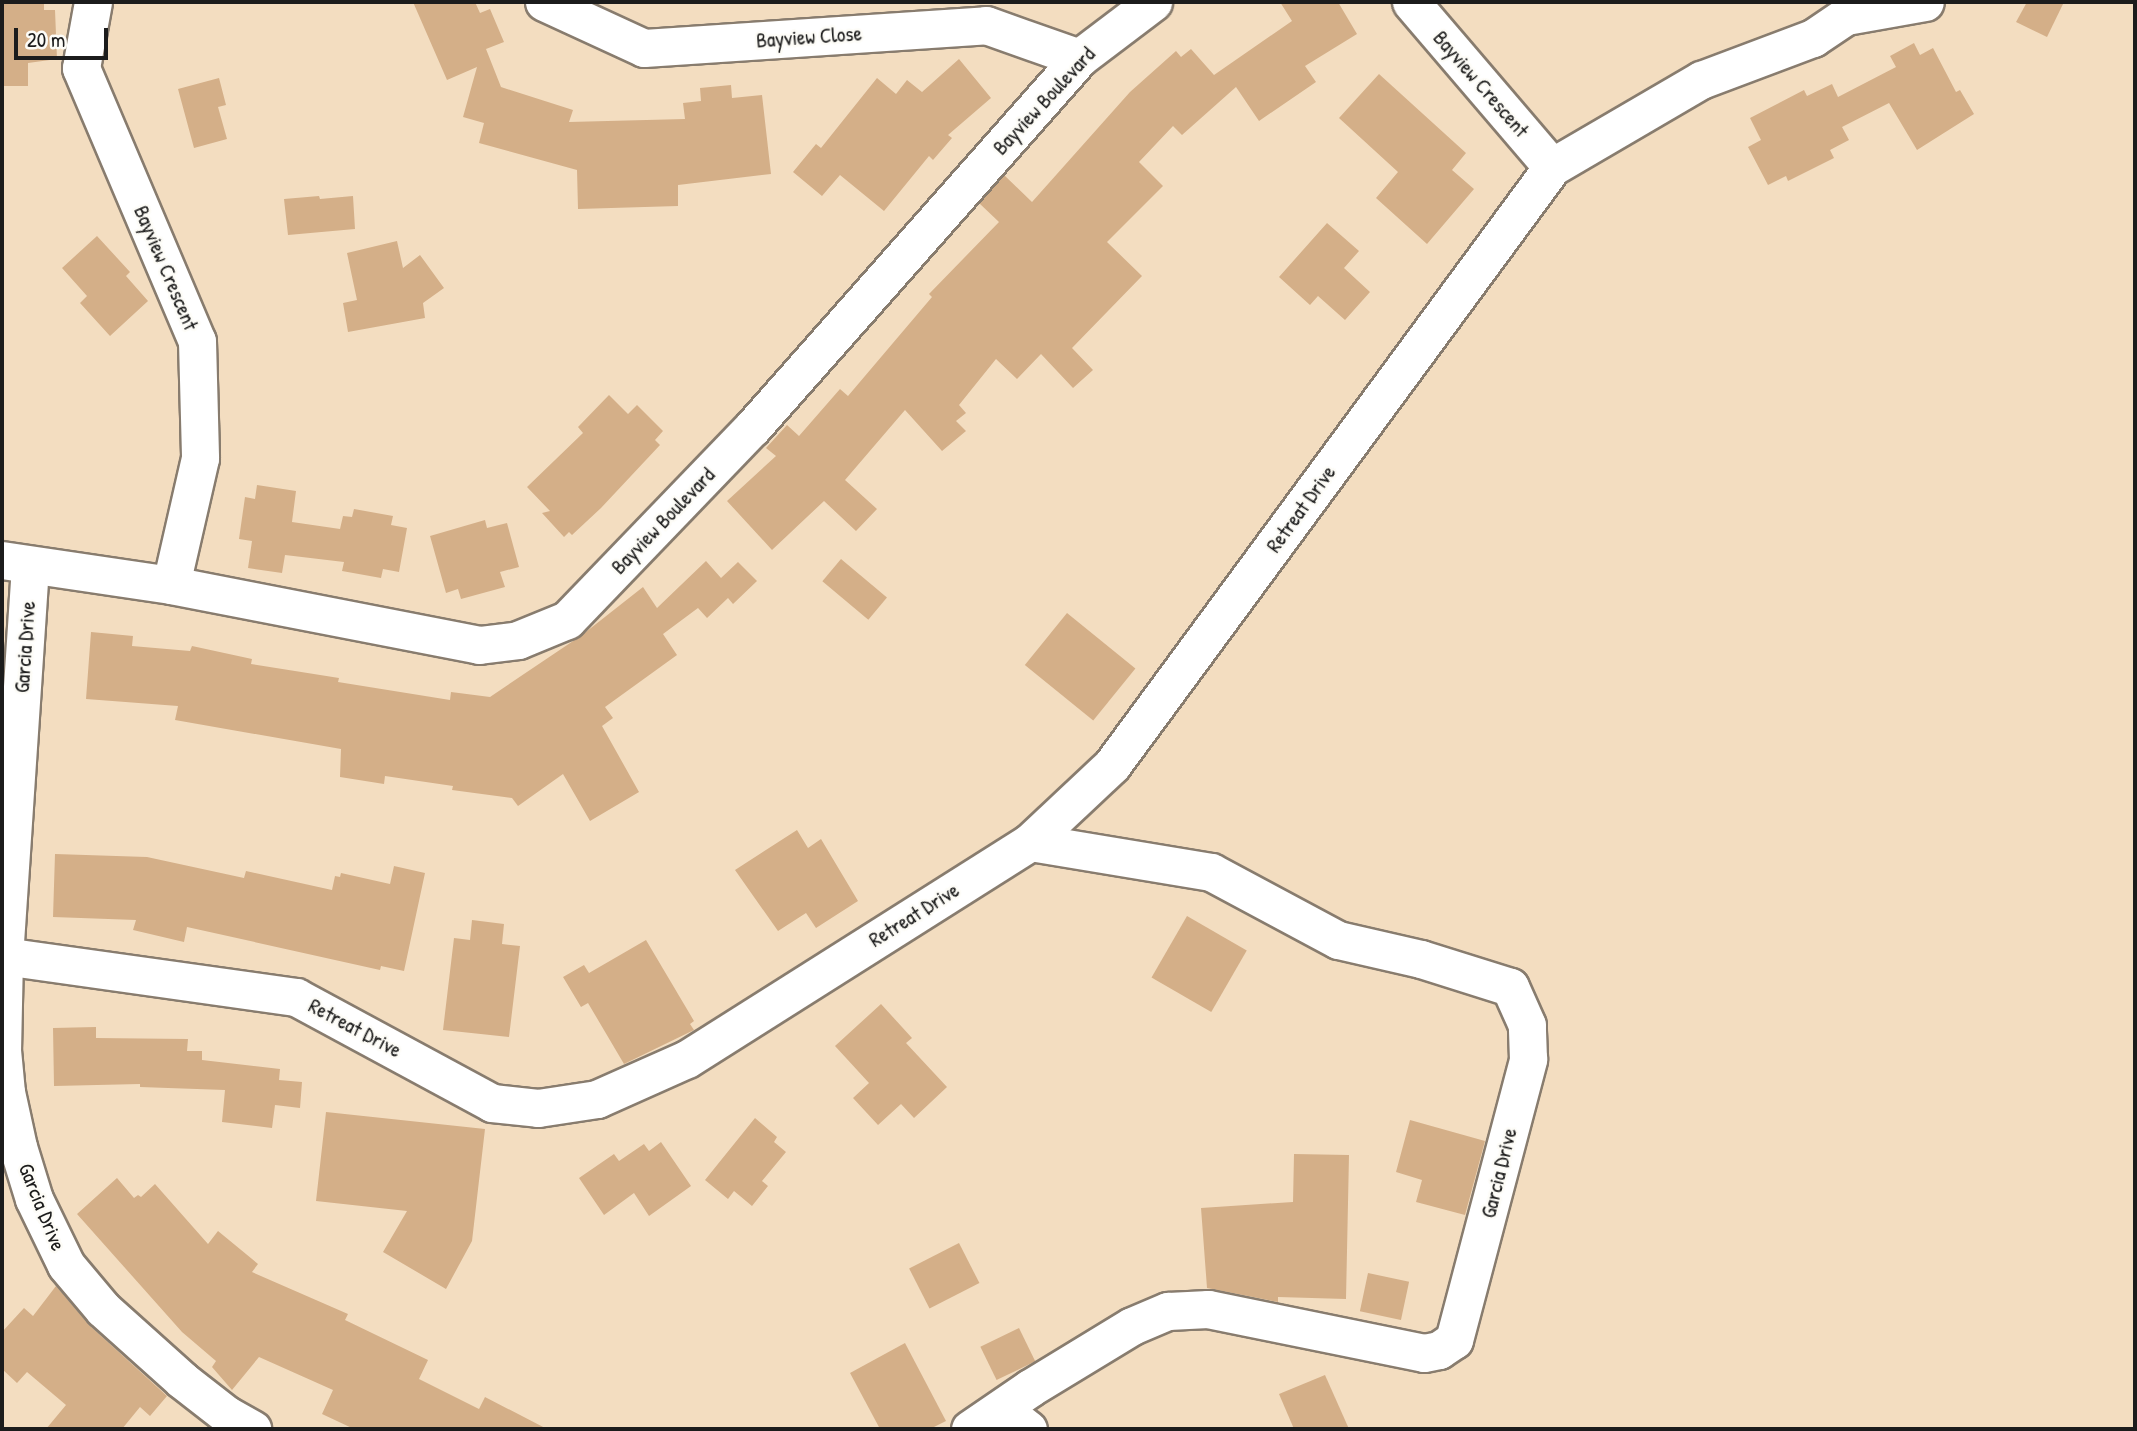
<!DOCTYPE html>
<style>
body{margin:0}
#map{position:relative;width:2137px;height:1431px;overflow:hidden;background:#f3ddc0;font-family:"Patrick Hand",sans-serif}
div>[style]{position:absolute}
.building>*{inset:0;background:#d4af88;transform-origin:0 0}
.roads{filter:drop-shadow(2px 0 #887c6e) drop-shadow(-2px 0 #887c6e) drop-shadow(0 2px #887c6e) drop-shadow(0 -2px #887c6e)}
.minor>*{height:37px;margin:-18.5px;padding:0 18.5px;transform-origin:18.5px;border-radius:18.5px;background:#fff}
span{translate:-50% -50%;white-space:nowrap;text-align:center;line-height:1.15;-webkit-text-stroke:5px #fdfcf7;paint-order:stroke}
.street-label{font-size:21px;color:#1c1c1c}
.frame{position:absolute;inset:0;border:4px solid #1c1c1c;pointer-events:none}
.scale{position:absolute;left:14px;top:28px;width:94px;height:32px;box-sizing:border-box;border:4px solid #1c1c1c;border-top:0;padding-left:9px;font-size:21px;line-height:24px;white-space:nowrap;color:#1c1c1c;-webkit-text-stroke:5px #fdfcf7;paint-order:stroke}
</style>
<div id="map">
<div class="building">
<div style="clip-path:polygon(2px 2px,44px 2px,44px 10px,55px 10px,57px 59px,28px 63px,28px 86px,2px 86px)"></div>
<div style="clip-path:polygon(413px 2px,475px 2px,480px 13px,490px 9px,504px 42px,486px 49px,501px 87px,573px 110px,569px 122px,685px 119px,683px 103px,701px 101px,700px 88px,731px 85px,732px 98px,762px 95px,771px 174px,678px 185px,678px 206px,578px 209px,577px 170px,479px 143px,484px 123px,463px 117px,477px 67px,447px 80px)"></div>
<div style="clip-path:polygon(1280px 2px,1338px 2px,1357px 34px,1305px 66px,1316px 82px,1259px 121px,1236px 87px,1182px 135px,1173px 126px,1139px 162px,1163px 186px,1107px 242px,1142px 276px,1072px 348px,1093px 370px,1073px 388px,1041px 354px,1017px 379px,996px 359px,959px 405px,966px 413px,956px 421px,966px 431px,942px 451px,905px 410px,845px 480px,877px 509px,856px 531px,824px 501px,772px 550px,727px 501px,776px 456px,766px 448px,787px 425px,799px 436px,840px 389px,848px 396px,932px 297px,929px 294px,999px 222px,979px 203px,1004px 175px,1032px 202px,1130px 92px,1176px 51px,1181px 57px,1191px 49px,1214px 75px,1292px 21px)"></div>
<div style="clip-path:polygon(2027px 2px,2064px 2px,2047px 37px,2016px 22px)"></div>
<div style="clip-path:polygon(1914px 43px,1920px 55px,1933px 48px,1956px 92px,1960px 90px,1974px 114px,1917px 150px,1889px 103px,1842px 127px,1849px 140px,1830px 150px,1834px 158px,1788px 181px,1786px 176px,1768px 185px,1748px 147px,1761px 140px,1750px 118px,1804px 90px,1807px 96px,1832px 84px,1838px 97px,1896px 67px,1890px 56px)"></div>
<div style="clip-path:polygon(959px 59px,991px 98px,948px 135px,952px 138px,933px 160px,929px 156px,884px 211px,840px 175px,822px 196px,793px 172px,816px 144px,821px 148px,877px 78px,896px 94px,907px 80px,922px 92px)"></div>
<div style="clip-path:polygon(1379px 74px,1466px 153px,1452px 170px,1474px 189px,1427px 244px,1376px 198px,1398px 172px,1339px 118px)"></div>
<div style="clip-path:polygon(219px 78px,226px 105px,218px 107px,227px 139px,194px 148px,178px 89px)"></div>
<div style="clip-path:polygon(319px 196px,320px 199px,353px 196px,355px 229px,288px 235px,284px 199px)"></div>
<div style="clip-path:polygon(1327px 223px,1359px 251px,1344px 268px,1370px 292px,1345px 320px,1318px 296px,1310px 305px,1279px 277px)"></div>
<div style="clip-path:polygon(97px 236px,130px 272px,126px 276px,148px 301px,110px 336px,80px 303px,87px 296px,62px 268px)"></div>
<div style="clip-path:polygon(397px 241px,403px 268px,420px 255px,444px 288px,423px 303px,425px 318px,348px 332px,343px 303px,357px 300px,347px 253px)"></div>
<div style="clip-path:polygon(609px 395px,628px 414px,637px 405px,663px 431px,655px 440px,660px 445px,601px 508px,572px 535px,569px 532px,564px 537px,542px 513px,550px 511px,527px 487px,583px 433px,578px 427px)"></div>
<div style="clip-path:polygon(257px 485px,296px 491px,292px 522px,340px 529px,343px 516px,352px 517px,354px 509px,393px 516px,391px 525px,407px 528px,399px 572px,383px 569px,381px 578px,342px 571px,344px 562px,285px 555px,282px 573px,248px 568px,252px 541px,239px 539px,245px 497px,255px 499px)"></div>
<div style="clip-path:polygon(485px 520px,487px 528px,507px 523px,519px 567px,500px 572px,505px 587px,461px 599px,458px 589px,446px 593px,430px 536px)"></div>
<div style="left:841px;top:559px;width:60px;height:29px;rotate:40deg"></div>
<div style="clip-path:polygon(706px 561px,721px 578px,738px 562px,757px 581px,733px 604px,728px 598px,707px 618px,698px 608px,663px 634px,677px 655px,605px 707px,613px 718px,602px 726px,639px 792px,590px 821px,563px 774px,518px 806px,512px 798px,452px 790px,453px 786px,385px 776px,384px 784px,340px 777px,341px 749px,175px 720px,178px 706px,86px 699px,91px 632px,133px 636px,132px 646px,190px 651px,192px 646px,252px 659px,251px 664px,339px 678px,338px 682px,450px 700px,451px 692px,490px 697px,582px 635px,643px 587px,657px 608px)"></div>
<div style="left:1067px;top:613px;width:88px;height:67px;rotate:39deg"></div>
<div style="clip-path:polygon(797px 830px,808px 848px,821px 839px,858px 901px,816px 928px,806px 913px,778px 931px,735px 870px)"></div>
<div style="clip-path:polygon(55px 854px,147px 857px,244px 878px,246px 871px,332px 890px,335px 876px,340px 877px,341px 873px,390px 884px,394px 866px,425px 873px,404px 971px,381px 966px,380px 970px,187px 927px,184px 942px,133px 930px,136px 920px,53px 917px)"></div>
<div style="left:1187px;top:916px;width:69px;height:71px;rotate:30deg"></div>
<div style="clip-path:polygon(472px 920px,504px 924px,502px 944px,520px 946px,509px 1037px,443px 1030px,454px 938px,470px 940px)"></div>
<div style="clip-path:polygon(646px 940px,694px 1021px,690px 1024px,694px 1030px,624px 1064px,588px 1003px,581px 1007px,563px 977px,584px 965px,589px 973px)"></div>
<div style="clip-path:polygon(881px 1004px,912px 1038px,906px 1043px,947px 1087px,914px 1118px,901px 1104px,878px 1125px,853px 1098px,869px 1083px,835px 1046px)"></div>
<div style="clip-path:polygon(96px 1027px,96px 1038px,188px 1039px,187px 1051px,202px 1051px,202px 1060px,280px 1069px,279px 1080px,302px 1082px,300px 1108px,275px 1105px,272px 1128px,222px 1122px,225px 1090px,140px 1087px,140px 1084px,54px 1086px,53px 1028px)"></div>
<div style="clip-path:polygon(326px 1112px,485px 1129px,472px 1241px,446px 1289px,383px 1252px,407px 1211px,316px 1201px)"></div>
<div style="clip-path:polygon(755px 1118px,777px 1137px,774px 1142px,786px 1152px,762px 1181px,768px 1186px,752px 1206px,734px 1191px,728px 1199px,705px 1180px)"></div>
<div style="clip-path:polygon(1410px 1120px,1485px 1141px,1465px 1215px,1416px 1202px,1422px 1180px,1396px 1172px)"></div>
<div style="clip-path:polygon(661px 1142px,691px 1186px,649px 1216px,634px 1193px,604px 1215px,579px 1178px,614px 1154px,619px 1161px,644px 1144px,649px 1151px)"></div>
<div style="clip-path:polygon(1294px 1154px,1349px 1155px,1346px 1299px,1278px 1297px,1278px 1302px,1207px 1288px,1201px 1208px,1293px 1202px)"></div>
<div style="clip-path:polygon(117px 1178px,134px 1198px,138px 1195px,141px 1197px,155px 1184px,208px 1244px,218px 1231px,258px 1264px,252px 1272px,348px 1314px,345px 1320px,428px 1360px,419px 1379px,479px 1409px,485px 1397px,547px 1429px,354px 1429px,322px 1414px,333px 1390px,259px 1357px,232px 1390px,212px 1367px,216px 1361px,182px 1332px,77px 1214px)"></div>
<div style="left:959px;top:1243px;width:45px;height:56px;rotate:63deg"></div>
<div style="left:1368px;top:1273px;width:42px;height:39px;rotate:12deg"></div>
<div style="clip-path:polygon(56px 1286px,89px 1325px,167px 1396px,150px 1416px,140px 1407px,122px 1429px,46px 1429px,66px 1405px,27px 1372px,17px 1383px,2px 1369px,2px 1332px,24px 1308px,33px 1316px)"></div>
<div style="left:1019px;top:1328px;width:37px;height:43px;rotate:64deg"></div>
<div style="clip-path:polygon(905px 1343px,946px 1421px,930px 1429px,880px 1429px,850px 1373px)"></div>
<div style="clip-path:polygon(1325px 1375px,1349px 1429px,1294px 1429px,1279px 1394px)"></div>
</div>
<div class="roads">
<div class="minor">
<div style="left:93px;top:2px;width:67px;rotate:100.3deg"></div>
<div style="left:81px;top:68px;width:297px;rotate:67deg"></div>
<div style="left:197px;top:341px;width:117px;rotate:88.5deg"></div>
<div style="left:200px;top:458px;width:130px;rotate:102.9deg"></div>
<div style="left:544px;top:2px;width:110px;rotate:24.7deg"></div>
<div style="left:644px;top:48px;width:343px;rotate:-3.8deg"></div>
<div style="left:986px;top:25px;width:99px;rotate:19.5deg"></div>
<div style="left:1411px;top:2px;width:217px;rotate:49.5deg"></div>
<div style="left:2px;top:560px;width:171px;rotate:8.4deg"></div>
<div style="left:171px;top:585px;width:314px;rotate:11deg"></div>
<div style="left:479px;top:645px;width:39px;rotate:-7deg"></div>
<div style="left:518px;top:640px;width:53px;rotate:-22.2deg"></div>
<div style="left:567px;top:620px;width:267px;rotate:-46.1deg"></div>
<div style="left:752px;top:428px;width:494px;rotate:-48.5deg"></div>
<div style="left:1079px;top:58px;width:93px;rotate:-37.1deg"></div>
<div style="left:30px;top:566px;width:391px;rotate:93.8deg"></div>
<div style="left:4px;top:956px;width:94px;rotate:91.2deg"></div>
<div style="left:2px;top:1050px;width:42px;rotate:84.6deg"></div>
<div style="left:6px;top:1092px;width:56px;rotate:77.7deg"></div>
<div style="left:18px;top:1147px;width:54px;rotate:72.9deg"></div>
<div style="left:34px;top:1199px;width:73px;rotate:64.1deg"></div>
<div style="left:66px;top:1265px;width:57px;rotate:49.9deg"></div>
<div style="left:103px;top:1309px;width:106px;rotate:41.9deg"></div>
<div style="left:182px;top:1380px;width:57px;rotate:37.9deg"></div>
<div style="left:227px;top:1415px;width:29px;rotate:29deg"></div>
<div style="left:4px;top:956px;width:295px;rotate:8deg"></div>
<div style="left:296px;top:997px;width:223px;rotate:28.4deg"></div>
<div style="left:492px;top:1103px;width:46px;rotate:6.2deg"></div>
<div style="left:538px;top:1108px;width:60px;rotate:-8.7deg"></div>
<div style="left:597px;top:1099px;width:98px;rotate:-24deg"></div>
<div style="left:687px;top:1059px;width:406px;rotate:-32.3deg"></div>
<div style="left:1030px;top:842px;width:112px;rotate:-43.2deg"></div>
<div style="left:1112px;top:765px;width:742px;rotate:-53.65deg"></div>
<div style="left:1552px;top:167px;width:173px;rotate:-30.3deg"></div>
<div style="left:1701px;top:80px;width:120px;rotate:-20.6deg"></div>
<div style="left:1813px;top:38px;width:40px;rotate:-34deg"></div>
<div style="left:1846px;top:16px;width:80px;rotate:-10deg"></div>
<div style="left:1002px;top:1409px;width:33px;rotate:38deg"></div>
<div style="left:970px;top:1429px;width:73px;rotate:-34.3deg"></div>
<div style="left:1030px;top:1388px;width:119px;rotate:-31.3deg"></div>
<div style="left:1132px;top:1326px;width:39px;rotate:-23deg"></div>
<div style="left:1168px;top:1311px;width:40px;rotate:-2.9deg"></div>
<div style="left:1208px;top:1309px;width:220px;rotate:11.5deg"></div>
<div style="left:1424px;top:1353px;width:15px;rotate:-11deg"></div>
<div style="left:1439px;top:1350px;width:18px;rotate:-34deg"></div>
<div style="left:1454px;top:1340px;width:291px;rotate:-75.2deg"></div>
<div style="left:1528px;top:1059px;width:34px;rotate:-92deg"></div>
<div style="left:1527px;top:1025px;width:42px;rotate:-114.1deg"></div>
<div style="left:1510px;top:987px;width:93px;rotate:-162.5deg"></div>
<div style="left:1421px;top:959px;width:85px;rotate:-167.1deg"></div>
<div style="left:1338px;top:940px;width:144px;rotate:-151.8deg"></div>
<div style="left:1211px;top:872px;width:183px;rotate:-170.6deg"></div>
</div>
</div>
<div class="street-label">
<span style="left:809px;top:37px;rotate:-4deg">Bayview Close</span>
<span style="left:1481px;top:84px;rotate:49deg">Bayview Crescent</span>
<span style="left:1044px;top:101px;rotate:-47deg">Bayview Boulevard</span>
<span style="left:166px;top:268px;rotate:67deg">Bayview Crescent</span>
<span style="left:1301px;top:509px;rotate:-54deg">Retreat Drive</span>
<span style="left:663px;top:521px;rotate:-46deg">Bayview Boulevard</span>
<span style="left:25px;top:647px;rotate:-86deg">Garcia Drive</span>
<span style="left:914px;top:915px;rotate:-32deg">Retreat Drive</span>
<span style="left:355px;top:1028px;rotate:28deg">Retreat Drive</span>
<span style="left:1499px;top:1173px;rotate:-76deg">Garcia Drive</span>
<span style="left:42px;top:1207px;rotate:68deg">Garcia Drive</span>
</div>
<div class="frame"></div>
<div class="scale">20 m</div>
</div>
